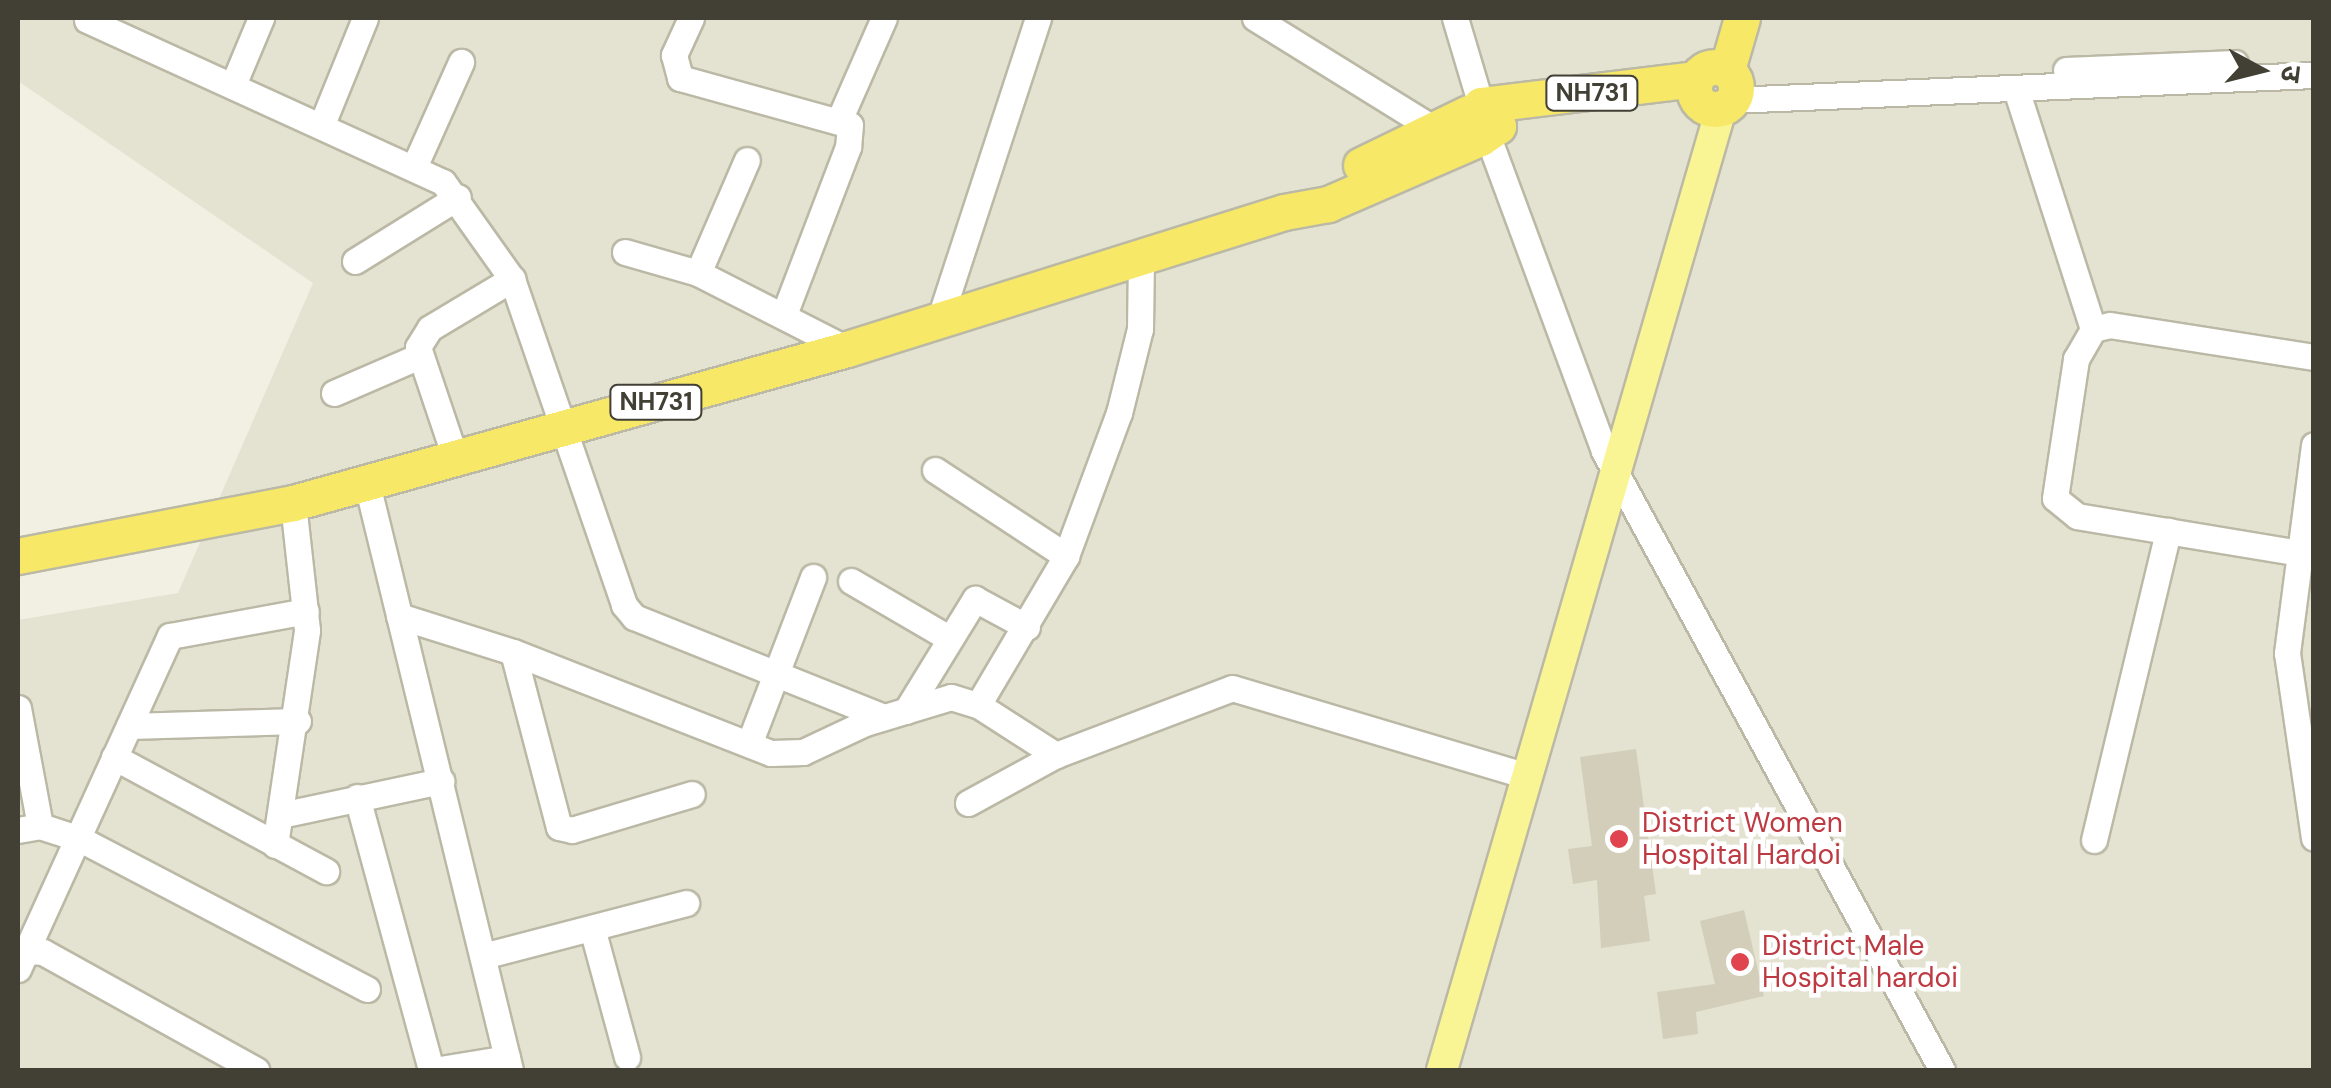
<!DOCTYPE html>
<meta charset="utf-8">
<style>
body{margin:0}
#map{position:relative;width:2331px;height:1088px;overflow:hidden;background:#f1f0e3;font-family:"DM Sans","Noto Sans Devanagari",sans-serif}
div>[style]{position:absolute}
.residential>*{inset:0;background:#e4e3d1}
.building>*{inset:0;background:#d2ceb9}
.roads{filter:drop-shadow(2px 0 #bbb9a6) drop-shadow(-2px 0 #bbb9a6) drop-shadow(0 2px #bbb9a6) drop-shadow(0 -2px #bbb9a6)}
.minor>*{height:25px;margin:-12.5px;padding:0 12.5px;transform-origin:12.5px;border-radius:12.5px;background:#fff}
.major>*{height:30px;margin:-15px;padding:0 15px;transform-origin:15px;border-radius:15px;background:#f9f494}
.highway>*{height:35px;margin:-17.5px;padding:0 17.5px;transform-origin:17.5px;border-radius:17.5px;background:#f7e868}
.highway>.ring{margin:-17.5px;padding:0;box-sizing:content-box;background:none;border:35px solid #f7e868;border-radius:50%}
.dots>*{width:28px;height:28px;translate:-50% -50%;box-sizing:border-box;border:5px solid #fff;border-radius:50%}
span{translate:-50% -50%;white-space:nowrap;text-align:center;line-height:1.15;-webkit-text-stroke:9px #fff;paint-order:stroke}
.shield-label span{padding:2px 8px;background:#fff;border:2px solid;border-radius:8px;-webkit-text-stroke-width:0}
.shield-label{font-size:25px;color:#424034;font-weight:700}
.health-label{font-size:28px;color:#be3a42}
.left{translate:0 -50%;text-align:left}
.frame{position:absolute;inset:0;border:20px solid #424034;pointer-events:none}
.north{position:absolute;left:2211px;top:20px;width:100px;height:100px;-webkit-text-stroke:8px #fff;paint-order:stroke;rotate:97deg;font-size:28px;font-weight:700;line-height:40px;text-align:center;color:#424034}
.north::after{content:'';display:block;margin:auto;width:35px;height:45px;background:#424034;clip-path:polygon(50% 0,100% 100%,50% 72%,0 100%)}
</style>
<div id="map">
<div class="residential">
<div style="clip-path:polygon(18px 18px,2313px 18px,2313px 1070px,18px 1070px,18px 620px,178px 593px,313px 283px,18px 81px)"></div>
</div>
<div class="building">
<div style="clip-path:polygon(1636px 749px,1656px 894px,1644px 896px,1650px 941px,1601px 948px,1597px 880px,1573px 884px,1568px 849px,1592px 846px,1580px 757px)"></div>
<div style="clip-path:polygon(1744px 910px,1764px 996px,1696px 1012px,1698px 1034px,1663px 1039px,1657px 992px,1715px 984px,1700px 921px)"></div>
</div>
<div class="roads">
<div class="minor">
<div style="left:691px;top:18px;width:41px;rotate:114.7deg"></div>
<div style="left:674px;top:55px;width:24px;rotate:75deg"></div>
<div style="left:680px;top:78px;width:176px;rotate:15.5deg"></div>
<div style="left:850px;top:125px;width:22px;rotate:95deg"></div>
<div style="left:848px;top:147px;width:177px;rotate:110.9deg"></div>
<div style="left:1255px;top:18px;width:211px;rotate:31.8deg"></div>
<div style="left:1455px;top:18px;width:91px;rotate:73.4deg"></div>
<div style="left:87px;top:20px;width:391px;rotate:24.5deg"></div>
<div style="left:443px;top:182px;width:119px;rotate:54.6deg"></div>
<div style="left:512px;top:279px;width:345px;rotate:71deg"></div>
<div style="left:624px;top:605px;width:16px;rotate:50deg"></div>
<div style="left:634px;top:617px;width:269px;rotate:21.8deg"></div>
<div style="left:2066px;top:70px;width:169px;rotate:-2.4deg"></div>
<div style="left:233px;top:85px;width:73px;rotate:-67.3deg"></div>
<div style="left:2016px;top:89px;width:252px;rotate:72.2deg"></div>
<div style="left:1732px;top:100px;width:583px;rotate:-2.46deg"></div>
<div style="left:840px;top:118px;width:109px;rotate:-66.3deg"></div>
<div style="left:322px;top:124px;width:114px;rotate:-67.9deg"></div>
<div style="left:1488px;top:137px;width:335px;rotate:69.7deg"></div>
<div style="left:1604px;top:451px;width:705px;rotate:61.36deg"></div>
<div style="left:415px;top:165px;width:113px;rotate:-65.9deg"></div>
<div style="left:625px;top:252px;width:76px;rotate:16deg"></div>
<div style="left:698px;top:273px;width:167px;rotate:27deg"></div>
<div style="left:355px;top:261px;width:121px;rotate:-31.9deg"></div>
<div style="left:698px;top:273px;width:123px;rotate:-66.6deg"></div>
<div style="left:939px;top:321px;width:319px;rotate:-71.9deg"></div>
<div style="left:334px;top:393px;width:90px;rotate:-23.4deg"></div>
<div style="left:2314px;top:445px;width:210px;rotate:97.4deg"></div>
<div style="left:2287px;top:653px;width:187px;rotate:81.7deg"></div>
<div style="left:456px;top:460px;width:119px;rotate:-108.6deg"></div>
<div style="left:418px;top:347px;width:22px;rotate:-58deg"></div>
<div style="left:430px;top:328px;width:96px;rotate:-30.9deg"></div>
<div style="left:935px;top:470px;width:157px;rotate:33.3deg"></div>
<div style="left:367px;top:484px;width:603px;rotate:76.29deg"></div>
<div style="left:2300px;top:553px;width:226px;rotate:-170.6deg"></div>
<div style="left:2077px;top:516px;width:28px;rotate:-141deg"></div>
<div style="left:2055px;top:498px;width:141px;rotate:-81.4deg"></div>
<div style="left:2076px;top:359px;width:34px;rotate:-60deg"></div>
<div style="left:2093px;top:329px;width:17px;rotate:-13deg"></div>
<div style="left:2110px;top:325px;width:206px;rotate:8.9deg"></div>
<div style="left:851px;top:581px;width:111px;rotate:30.3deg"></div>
<div style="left:399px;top:616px;width:120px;rotate:17.5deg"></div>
<div style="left:513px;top:652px;width:277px;rotate:21.4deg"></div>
<div style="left:771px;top:753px;width:32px;rotate:-2deg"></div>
<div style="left:803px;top:752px;width:68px;rotate:-25.1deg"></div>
<div style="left:865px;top:723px;width:90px;rotate:-16.8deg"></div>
<div style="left:951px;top:697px;width:28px;rotate:17deg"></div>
<div style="left:978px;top:705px;width:93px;rotate:32.7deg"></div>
<div style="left:513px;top:652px;width:181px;rotate:75.3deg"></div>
<div style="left:559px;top:827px;width:13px;rotate:13deg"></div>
<div style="left:572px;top:830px;width:125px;rotate:-16.7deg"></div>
<div style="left:978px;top:705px;width:173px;rotate:-59.4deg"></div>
<div style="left:1066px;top:556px;width:153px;rotate:-69.7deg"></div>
<div style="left:1119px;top:413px;width:87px;rotate:-76deg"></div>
<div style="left:1140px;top:329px;width:68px;rotate:-89.2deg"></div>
<div style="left:18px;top:708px;width:120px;rotate:79.4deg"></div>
<div style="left:906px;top:711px;width:132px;rotate:-58.4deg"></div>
<div style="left:975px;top:599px;width:59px;rotate:28.3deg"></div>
<div style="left:129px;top:726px;width:169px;rotate:-1.7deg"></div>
<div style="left:749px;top:744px;width:179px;rotate:-69deg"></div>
<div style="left:114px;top:757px;width:241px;rotate:28.3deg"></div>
<div style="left:357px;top:797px;width:283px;rotate:74.8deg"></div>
<div style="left:968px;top:803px;width:100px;rotate:-28.6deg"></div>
<div style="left:1056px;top:755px;width:188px;rotate:-20.8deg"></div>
<div style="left:1232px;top:688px;width:294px;rotate:16.6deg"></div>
<div style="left:281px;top:815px;width:164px;rotate:-12deg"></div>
<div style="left:18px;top:830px;width:22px;rotate:-10deg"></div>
<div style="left:40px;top:826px;width:40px;rotate:18deg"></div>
<div style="left:78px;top:838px;width:326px;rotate:27.6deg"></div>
<div style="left:2094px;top:840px;width:318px;rotate:-76.5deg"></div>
<div style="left:275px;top:845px;width:217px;rotate:-81.5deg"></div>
<div style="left:307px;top:630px;width:128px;rotate:-96.3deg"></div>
<div style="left:592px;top:928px;width:134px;rotate:74.8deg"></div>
<div style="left:18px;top:951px;width:25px;rotate:2deg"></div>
<div style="left:43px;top:952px;width:244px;rotate:29deg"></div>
<div style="left:483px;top:956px;width:210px;rotate:-14.6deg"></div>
<div style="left:18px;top:969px;width:366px;rotate:-65.5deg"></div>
<div style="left:170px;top:636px;width:138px;rotate:-10.4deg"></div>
<div style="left:434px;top:1070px;width:74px;rotate:-9.3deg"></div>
</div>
<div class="major">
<div style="left:1442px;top:1070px;width:1001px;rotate:-73.81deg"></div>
</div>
<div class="highway">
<div class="ring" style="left:1694px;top:67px;width:7px;height:7px"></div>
<div style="left:1727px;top:70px;width:54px;rotate:-73.9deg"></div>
<div style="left:1489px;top:106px;width:22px;rotate:66deg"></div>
<div style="left:1498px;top:126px;width:22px;rotate:146deg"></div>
<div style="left:1480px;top:138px;width:22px;rotate:-129deg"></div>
<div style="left:1466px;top:121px;width:22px;rotate:-47deg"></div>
<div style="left:1481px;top:105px;width:216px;rotate:-6.9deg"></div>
<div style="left:1361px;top:165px;width:119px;rotate:-25.9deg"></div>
<div style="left:18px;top:556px;width:280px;rotate:-10.9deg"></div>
<div style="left:293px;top:503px;width:575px;rotate:-15.53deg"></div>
<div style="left:847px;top:349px;width:458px;rotate:-17.4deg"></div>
<div style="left:1284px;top:212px;width:45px;rotate:-10.3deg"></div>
<div style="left:1328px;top:204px;width:166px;rotate:-23.5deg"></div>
</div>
</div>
<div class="dots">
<div style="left:1619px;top:839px;background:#e0444e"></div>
<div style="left:1740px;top:962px;background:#e0444e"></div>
</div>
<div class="shield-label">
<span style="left:1592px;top:93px">NH731</span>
<span style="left:656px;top:402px">NH731</span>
</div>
<div class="health-label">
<span class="left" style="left:1642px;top:839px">District Women<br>Hospital Hardoi</span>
<span class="left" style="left:1762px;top:962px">District Male<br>Hospital hardoi</span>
</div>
<div class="frame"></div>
<div class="north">उ</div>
</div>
